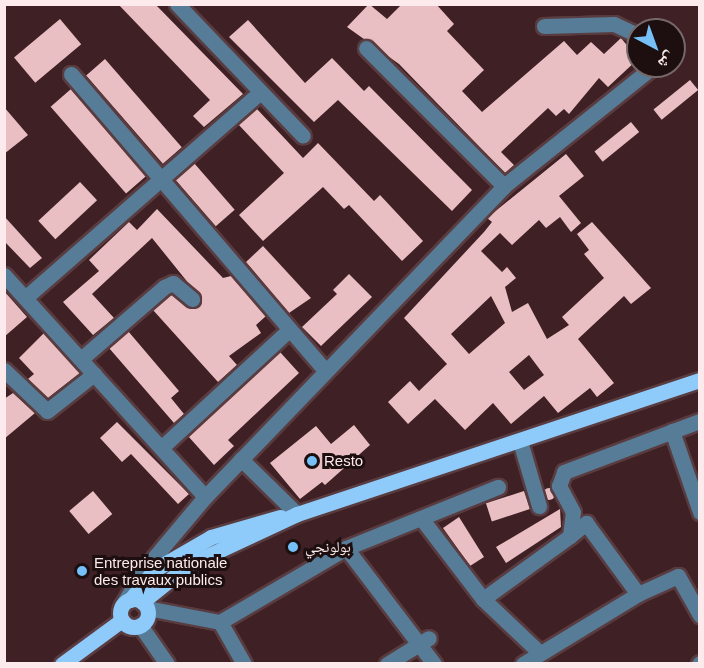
<!DOCTYPE html>
<meta charset="utf-8">
<style>
body{margin:0}
#map{position:relative;width:704px;height:668px;overflow:hidden;background:#3f2024;font-family:Helvetica,"Noto Naskh Arabic",sans-serif}
div>[style]{position:absolute}
.building>*{inset:0;background:#e9bfc3;transform-origin:0 0}
.round{border-radius:50%}
.roads{filter:drop-shadow(2px 0 #593c40) drop-shadow(-2px 0 #593c40) drop-shadow(0 2px #593c40) drop-shadow(0 -2px #593c40)}
.minor>*{height:15px;margin:-7.5px;padding:0 7.5px;transform-origin:7.5px;border-radius:7.5px;background:#577c98}
.major>*{height:15px;margin:-7.5px;padding:0 7.5px;transform-origin:7.5px;border-radius:7.5px;background:#8ecbfb}
.major>.ring{margin:-7.5px;padding:0;box-sizing:content-box;background:none;border:15px solid #8ecbfb;border-radius:50%}
.dots>*{width:16px;height:16px;translate:-50% -50%;box-sizing:border-box;border:3px solid #1d0f10;border-radius:50%}
span{translate:-50% -50%;white-space:nowrap;text-align:center;line-height:1.15;-webkit-text-stroke:6px #1d0f10;paint-order:stroke}
.poi-label{font-size:15px;color:#fceaec}
.left{translate:0 -50%;text-align:left}
.frame{position:absolute;inset:0;border:6px solid #fceaec;pointer-events:none}
.north{position:absolute;left:626px;top:18px;width:60px;height:60px;box-sizing:border-box;background:#1d0f10;border:2px solid #766768;border-radius:50%;rotate:139deg;font-size:16px;font-weight:700;line-height:24px;text-align:center;color:#fceaec}
.north::after{content:'';display:block;margin:auto;width:21px;height:27px;background:#76c0f7;clip-path:polygon(50% 0,100% 100%,50% 72%,0 100%)}
</style>
<div id="map">
<div class="building">
<div style="clip-path:polygon(118px 4px,155px 4px,243px 94px,204px 127px,193px 116px,210px 100px)"></div>
<div style="clip-path:polygon(369px 4px,387px 19px,402px 4px,436px 4px,454px 24px,447px 31px,484px 70px,462px 91px,482px 112px,564px 41px,577px 55px,591px 42px,604px 54px,621px 38px,638px 59px,608px 87px,599px 78px,569px 114px,564px 109px,556px 116px,548px 108px,501px 152px,514px 165px,505px 173px,399px 64px,347px 27px)"></div>
<div style="left:60px;top:19px;width:33px;height:60px;rotate:50deg"></div>
<div style="clip-path:polygon(248px 20px,305px 83px,332px 58px,364px 91px,369px 86px,472px 190px,452px 211px,338px 100px,314px 122px,229px 37px)"></div>
<div style="left:105px;top:59px;width:117px;height:25px;rotate:49deg"></div>
<div style="left:690px;top:80px;width:13px;height:47px;rotate:51deg"></div>
<div style="left:71px;top:89px;width:115px;height:27px;rotate:49deg"></div>
<div style="clip-path:polygon(4px 107px,28px 135px,4px 154px)"></div>
<div style="clip-path:polygon(256px 108px,303px 158px,318px 143px,374px 201px,380px 195px,423px 241px,402px 261px,349px 205px,344px 209px,323px 187px,263px 241px,239px 215px,284px 173px,238px 124px)"></div>
<div style="left:631px;top:122px;width:13px;height:47px;rotate:51deg"></div>
<div style="clip-path:polygon(evenodd,566px 154px,584px 176px,559px 196px,581px 223px,571px 232px,560px 217px,546px 228px,539px 220px,512px 245px,500px 233px,481px 251px,502px 272px,507px 267px,516px 278px,505px 287px,512px 312px,528px 303px,547px 339px,569px 325px,562px 317px,604px 278px,584px 254px,589px 250px,577px 234px,592px 222px,651px 288px,631px 304px,624px 296px,578px 339px,614px 383px,597px 397px,590px 388px,558px 413px,544px 396px,511px 424px,493px 403px,465px 430px,435px 399px,408px 424px,388px 402px,410px 381px,419px 391px,447px 364px,404px 318px,484px 232px,492px 222px,487px 218px,566px 154px,491px 296px,505px 323px,469px 354px,451px 334px,491px 296px,566px 154px,529px 355px,544px 375px,524px 390px,509px 372px,529px 355px)"></div>
<div style="left:194px;top:163px;width:62px;height:25px;rotate:49deg"></div>
<div style="left:80px;top:182px;width:25px;height:57px;rotate:47deg"></div>
<div style="clip-path:polygon(157px 209px,223px 278px,231px 276px,266px 316px,256px 325px,261px 333px,229px 356px,237px 365px,218px 382px,153px 310px,171px 294px,190px 308px,202px 300px,152px 238px,92px 294px,114px 318px,93px 335px,63px 302px,99px 271px,89px 260px,129px 222px,137px 230px)"></div>
<div style="clip-path:polygon(4px 216px,42px 258px,30px 268px,4px 241px)"></div>
<div style="clip-path:polygon(263px 246px,311px 298px,289px 313px,246px 262px)"></div>
<div style="clip-path:polygon(349px 274px,372px 297px,321px 346px,302px 327px,337px 294px,333px 290px)"></div>
<div style="clip-path:polygon(4px 291px,27px 317px,4px 337px)"></div>
<div style="clip-path:polygon(128px 331px,179px 391px,171px 398px,184px 414px,174px 423px,109px 348px)"></div>
<div style="clip-path:polygon(44px 333px,80px 373px,48px 398px,28px 379px,34px 374px,19px 358px)"></div>
<div style="clip-path:polygon(280px 352px,299px 373px,228px 440px,234px 446px,214px 465px,188px 436px)"></div>
<div style="clip-path:polygon(13px 393px,35px 413px,4px 439px,4px 399px)"></div>
<div style="clip-path:polygon(117px 422px,189px 494px,178px 504px,131px 454px,122px 462px,100px 438px)"></div>
<div style="clip-path:polygon(354px 425px,370px 445px,325px 485px,322px 482px,300px 499px,270px 463px,316px 426px,331px 444px)"></div>
<div class="round" style="left:543px;top:488px;width:12px;height:12px"></div>
<div style="left:93px;top:491px;width:30px;height:31px;rotate:50deg"></div>
<div style="left:524px;top:491px;width:19px;height:40px;rotate:72deg"></div>
<div style="clip-path:polygon(560px 509px,561px 527px,506px 563px,496px 547px)"></div>
<div style="clip-path:polygon(459px 517px,484px 557px,470px 566px,443px 528px)"></div>
</div>
<div class="roads">
<div class="minor">
<div style="left:177px;top:4px;width:182px;rotate:46.3deg"></div>
<div style="left:544px;top:26px;width:70px;rotate:-1.6deg"></div>
<div style="left:614px;top:24px;width:26px;rotate:25deg"></div>
<div style="left:366px;top:48px;width:195px;rotate:45deg"></div>
<div style="left:71px;top:74px;width:391px;rotate:49.4deg"></div>
<div style="left:4px;top:275px;width:299px;rotate:47.8deg"></div>
<div style="left:25px;top:298px;width:313px;rotate:-41.2deg"></div>
<div style="left:81px;top:359px;width:110px;rotate:-40.9deg"></div>
<div style="left:164px;top:287px;width:10px;rotate:-24deg"></div>
<div style="left:173px;top:283px;width:25px;rotate:40deg"></div>
<div style="left:4px;top:370px;width:59px;rotate:43.6deg"></div>
<div style="left:47px;top:411px;width:60px;rotate:-38.2deg"></div>
<div style="left:672px;top:431px;width:86px;rotate:70.9deg"></div>
<div style="left:520px;top:441px;width:68px;rotate:73.7deg"></div>
<div style="left:161px;top:448px;width:174px;rotate:-42.7deg"></div>
<div style="left:241px;top:459px;width:78px;rotate:44.5deg"></div>
<div style="left:421px;top:518px;width:102px;rotate:52.6deg"></div>
<div style="left:483px;top:599px;width:79px;rotate:43.5deg"></div>
<div style="left:570px;top:536px;width:21px;rotate:-39deg"></div>
<div style="left:586px;top:523px;width:88px;rotate:53.8deg"></div>
<div style="left:346px;top:548px;width:146px;rotate:52.8deg"></div>
<div style="left:483px;top:599px;width:107px;rotate:-35.9deg"></div>
<div style="left:570px;top:536px;width:24px;rotate:-83deg"></div>
<div style="left:573px;top:512px;width:30px;rotate:-118deg"></div>
<div style="left:559px;top:486px;width:15px;rotate:-70deg"></div>
<div style="left:564px;top:472px;width:145px;rotate:-20.6deg"></div>
<div style="left:123px;top:604px;width:37px;rotate:-59deg"></div>
<div style="left:142px;top:572px;width:98px;rotate:-50deg"></div>
<div style="left:205px;top:497px;width:431px;rotate:-46.1deg"></div>
<div style="left:504px;top:186px;width:192px;rotate:-38.7deg"></div>
<div style="left:147px;top:608px;width:74px;rotate:10.9deg"></div>
<div style="left:140px;top:625px;width:47px;rotate:55.3deg"></div>
<div style="left:244px;top:664px;width:48px;rotate:-119.7deg"></div>
<div style="left:220px;top:622px;width:146px;rotate:-30.4deg"></div>
<div style="left:346px;top:548px;width:164px;rotate:-21.9deg"></div>
<div style="left:387px;top:664px;width:49px;rotate:-31.8deg"></div>
<div style="left:523px;top:664px;width:135px;rotate:-31.3deg"></div>
<div style="left:638px;top:594px;width:44px;rotate:-24.2deg"></div>
<div style="left:678px;top:576px;width:45px;rotate:60.6deg"></div>
<div style="left:699px;top:664px;width:1px;rotate:-45deg"></div>
</div>
<div class="major">
<div class="ring" style="left:120px;top:599px;width:13px;height:13px"></div>
<div style="left:130px;top:600px;width:38px;rotate:-51deg"></div>
<div style="left:154px;top:570px;width:66px;rotate:-30.1deg"></div>
<div style="left:211px;top:537px;width:72px;rotate:-16.2deg"></div>
<div style="left:142px;top:602px;width:59px;rotate:-38.8deg"></div>
<div style="left:188px;top:565px;width:120px;rotate:-25.1deg"></div>
<div style="left:297px;top:514px;width:425px;rotate:-18.4deg"></div>
<div style="left:62px;top:664px;width:74px;rotate:-36.3deg"></div>
</div>
</div>
<div class="dots">
<div style="left:312px;top:461px;background:#76c0f7"></div>
<div style="left:293px;top:547px;background:#76c0f7"></div>
<div style="left:82px;top:571px;background:#76c0f7"></div>
</div>
<div class="poi-label">
<span class="left" style="left:324px;top:461px">Resto</span>
<span class="left" style="left:305px;top:547px">بولونجي</span>
<span class="left" style="left:94px;top:571px">Entreprise nationale<br>des travaux publics</span>
</div>
<div class="frame"></div>
<div class="north">ش</div>
</div>
